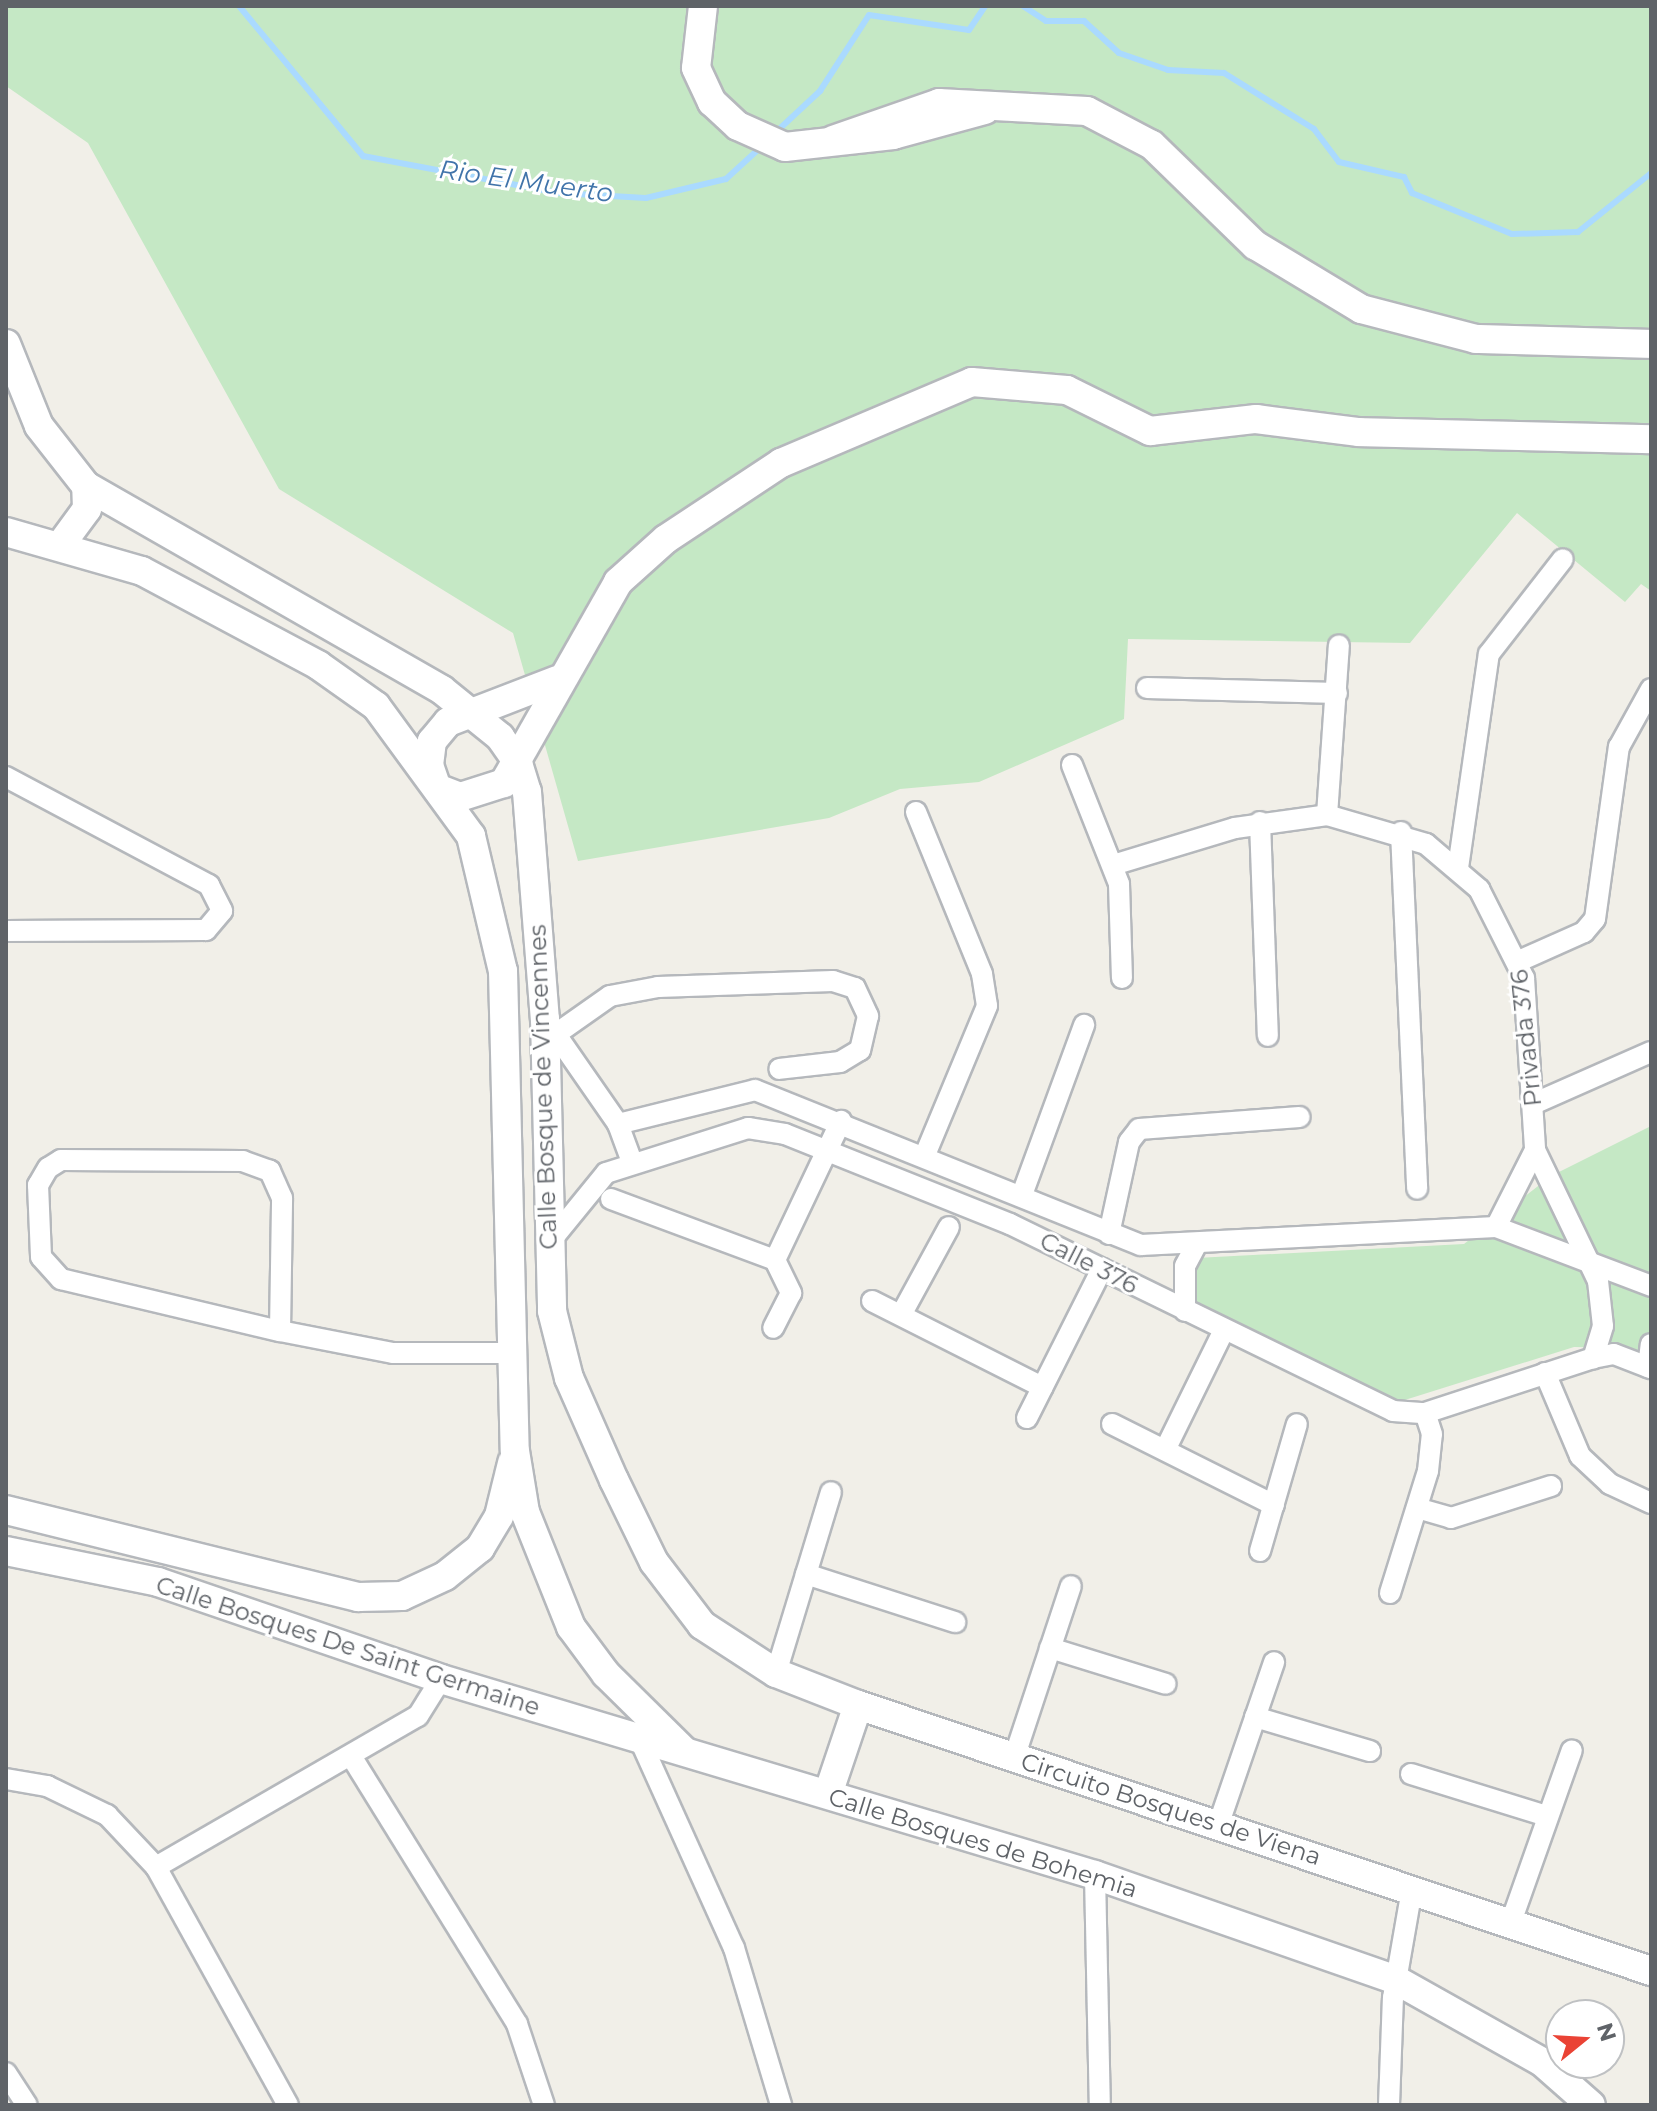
<!DOCTYPE html>
<style>
body{margin:0}
#map{position:relative;width:1657px;height:2111px;overflow:hidden;background:#f1efe8;font-family:Montserrat,sans-serif}
div>[style]{position:absolute}
.green>*{inset:0;background:#c5e8c5}
.stream>*{height:6px;margin:-3px;padding:0 3px;transform-origin:3px;border-radius:3px;background:#aadaff}
.roads{filter:drop-shadow(2px 0 #b5b8bc) drop-shadow(-2px 0 #b5b8bc) drop-shadow(0 2px #b5b8bc) drop-shadow(0 -2px #b5b8bc)}
.street>*{height:20px;margin:-10px;padding:0 10px;transform-origin:10px;border-radius:10px;background:#fff}
.secondary>*{height:28px;margin:-14px;padding:0 14px;transform-origin:14px;border-radius:14px;background:#fff}
span{translate:-50% -50%;white-space:nowrap;text-align:center;line-height:1.15;-webkit-text-stroke:6px #fff;paint-order:stroke}
.street-label{font-size:24px;color:#5f6368}
.water-label{font-size:26px;color:#4174aa;font-style:italic}
.frame{position:absolute;inset:0;border:8px solid #5f6368;pointer-events:none}
.north{position:absolute;left:1545px;top:1999px;width:80px;height:80px;box-sizing:border-box;background:#fff;border:2px solid #bfc1c3;border-radius:50%;rotate:72deg;font-size:22px;font-weight:700;line-height:32px;text-align:center;color:#5f6368}
.north::after{content:'';display:block;margin:auto;width:28px;height:36px;background:#ea4335;clip-path:polygon(50% 0,100% 100%,50% 72%,0 100%)}
</style>
<div id="map">
<div class="green">
<div style="clip-path:polygon(6px 6px,1651px 6px,1651px 591px,1641px 584px,1625px 602px,1517px 513px,1410px 643px,1128px 639px,1124px 719px,979px 782px,900px 789px,829px 818px,578px 861px,513px 633px,279px 489px,88px 143px,6px 86px)"></div>
<div style="clip-path:polygon(1651px 1126px,1651px 1363px,1624px 1348px,1574px 1347px,1392px 1404px,1184px 1295px,1196px 1258px,1464px 1244px,1551px 1176px)"></div>
</div>
<div class="stream">
<div style="left:239px;top:6px;width:195px;rotate:50.4deg"></div>
<div style="left:363px;top:156px;width:199px;rotate:10.7deg"></div>
<div style="left:559px;top:193px;width:87px;rotate:3.3deg"></div>
<div style="left:646px;top:198px;width:82px;rotate:-13.4deg"></div>
<div style="left:726px;top:179px;width:47px;rotate:-42.4deg"></div>
<div style="left:1023px;top:6px;width:27px;rotate:33deg"></div>
<div style="left:1046px;top:21px;width:38px"></div>
<div style="left:1084px;top:21px;width:47px;rotate:42.4deg"></div>
<div style="left:1119px;top:53px;width:52px;rotate:19.1deg"></div>
<div style="left:1168px;top:70px;width:56px;rotate:3.1deg"></div>
<div style="left:1224px;top:73px;width:106px;rotate:31.9deg"></div>
<div style="left:1314px;top:129px;width:41px;rotate:52.9deg"></div>
<div style="left:1339px;top:162px;width:67px;rotate:13deg"></div>
<div style="left:1404px;top:177px;width:18px;rotate:63deg"></div>
<div style="left:1412px;top:193px;width:108px;rotate:22.3deg"></div>
<div style="left:1512px;top:234px;width:66px;rotate:-1.7deg"></div>
<div style="left:1578px;top:232px;width:94px;rotate:-38.9deg"></div>
<div style="left:775px;top:133px;width:62px;rotate:-43deg"></div>
<div style="left:820px;top:91px;width:90px;rotate:-57.2deg"></div>
<div style="left:869px;top:15px;width:101px;rotate:8.5deg"></div>
<div style="left:969px;top:30px;width:29px;rotate:-56deg"></div>
</div>
<div class="roads">
<div class="street">
<div style="left:1147px;top:688px;width:190px;rotate:1.5deg"></div>
<div style="left:1072px;top:765px;width:128px;rotate:68.4deg"></div>
<div style="left:1119px;top:884px;width:94px;rotate:88.2deg"></div>
<div style="left:6px;top:777px;width:230px;rotate:28deg"></div>
<div style="left:209px;top:885px;width:29px;rotate:63deg"></div>
<div style="left:222px;top:911px;width:25px;rotate:130deg"></div>
<div style="left:206px;top:930px;width:200px;rotate:179.7deg"></div>
<div style="left:916px;top:812px;width:175px;rotate:67.8deg"></div>
<div style="left:982px;top:974px;width:32px;rotate:81deg"></div>
<div style="left:987px;top:1006px;width:161px;rotate:112.6deg"></div>
<div style="left:1327px;top:815px;width:170px;rotate:-86deg"></div>
<div style="left:1260px;top:822px;width:214px;rotate:87.9deg"></div>
<div style="left:1401px;top:832px;width:357px;rotate:87.4deg"></div>
<div style="left:1113px;top:865px;width:127px;rotate:-16.9deg"></div>
<div style="left:1235px;top:828px;width:93px;rotate:-8deg"></div>
<div style="left:1327px;top:815px;width:103px;rotate:16.3deg"></div>
<div style="left:1426px;top:844px;width:70px;rotate:40.3deg"></div>
<div style="left:1479px;top:889px;width:100px;rotate:63.2deg"></div>
<div style="left:1524px;top:978px;width:172px;rotate:86.3deg"></div>
<div style="left:1535px;top:1150px;width:145px;rotate:64.3deg"></div>
<div style="left:1598px;top:1281px;width:45px;rotate:83.7deg"></div>
<div style="left:1603px;top:1326px;width:34px;rotate:107deg"></div>
<div style="left:1458px;top:868px;width:216px;rotate:-81.8deg"></div>
<div style="left:1489px;top:654px;width:120px;rotate:-52.1deg"></div>
<div style="left:1519px;top:961px;width:71px;rotate:-24deg"></div>
<div style="left:1584px;top:932px;width:17px;rotate:-50deg"></div>
<div style="left:1595px;top:919px;width:174px;rotate:-82.1deg"></div>
<div style="left:1619px;top:747px;width:66px;rotate:-61.1deg"></div>
<div style="left:550px;top:1026px;width:119px;rotate:55.2deg"></div>
<div style="left:618px;top:1124px;width:40px;rotate:69.8deg"></div>
<div style="left:556px;top:1034px;width:66px;rotate:-35.1deg"></div>
<div style="left:610px;top:996px;width:49px;rotate:-10.6deg"></div>
<div style="left:658px;top:987px;width:175px;rotate:-2deg"></div>
<div style="left:833px;top:981px;width:23px;rotate:18deg"></div>
<div style="left:855px;top:988px;width:31px;rotate:65deg"></div>
<div style="left:868px;top:1016px;width:35px;rotate:103deg"></div>
<div style="left:860px;top:1050px;width:23px;rotate:149deg"></div>
<div style="left:840px;top:1062px;width:61px;rotate:173.5deg"></div>
<div style="left:1533px;top:1104px;width:129px;rotate:-23.8deg"></div>
<div style="left:618px;top:1124px;width:141px;rotate:-13.9deg"></div>
<div style="left:755px;top:1090px;width:416px;rotate:21.9deg"></div>
<div style="left:1141px;top:1245px;width:355px;rotate:-2.9deg"></div>
<div style="left:1496px;top:1227px;width:166px;rotate:20.8deg"></div>
<div style="left:1023px;top:1192px;width:178px;rotate:-69.9deg"></div>
<div style="left:611px;top:1199px;width:175px;rotate:20.4deg"></div>
<div style="left:775px;top:1260px;width:37px;rotate:64deg"></div>
<div style="left:791px;top:1293px;width:39px;rotate:117deg"></div>
<div style="left:1496px;top:1227px;width:86px;rotate:-63.1deg"></div>
<div style="left:1109px;top:1234px;width:94px;rotate:-77.7deg"></div>
<div style="left:1129px;top:1142px;width:16px;rotate:-52deg"></div>
<div style="left:1139px;top:1129px;width:161px;rotate:-4.3deg"></div>
<div style="left:549px;top:1243px;width:90px;rotate:-50.8deg"></div>
<div style="left:606px;top:1173px;width:149px;rotate:-17.6deg"></div>
<div style="left:748px;top:1128px;width:37px;rotate:9deg"></div>
<div style="left:785px;top:1134px;width:242px;rotate:21.8deg"></div>
<div style="left:1010px;top:1224px;width:426px;rotate:26deg"></div>
<div style="left:1393px;top:1411px;width:32px;rotate:4deg"></div>
<div style="left:1425px;top:1413px;width:177px;rotate:-18.1deg"></div>
<div style="left:1593px;top:1358px;width:21px;rotate:-11deg"></div>
<div style="left:1614px;top:1354px;width:40px;rotate:21deg"></div>
<div style="left:775px;top:1260px;width:154px;rotate:-64.6deg"></div>
<div style="left:872px;top:1301px;width:191px;rotate:26.8deg"></div>
<div style="left:1185px;top:1311px;width:45px;rotate:-90deg"></div>
<div style="left:1185px;top:1266px;width:24px;rotate:-62deg"></div>
<div style="left:901px;top:1315px;width:100px;rotate:-61.4deg"></div>
<div style="left:280px;top:1331px;width:133px;rotate:-89.1deg"></div>
<div style="left:282px;top:1198px;width:30px;rotate:-114deg"></div>
<div style="left:270px;top:1171px;width:29px;rotate:-160deg"></div>
<div style="left:243px;top:1161px;width:182px;rotate:-179.7deg"></div>
<div style="left:61px;top:1160px;width:15px;rotate:148deg"></div>
<div style="left:48px;top:1168px;width:20px;rotate:120deg"></div>
<div style="left:38px;top:1185px;width:72px;rotate:87.6deg"></div>
<div style="left:41px;top:1257px;width:30px;rotate:48deg"></div>
<div style="left:61px;top:1279px;width:225px;rotate:13.4deg"></div>
<div style="left:280px;top:1331px;width:115px;rotate:11deg"></div>
<div style="left:393px;top:1353px;width:118px"></div>
<div style="left:1648px;top:1367px;width:23px;rotate:-83deg"></div>
<div style="left:1545px;top:1373px;width:90px;rotate:67.1deg"></div>
<div style="left:1580px;top:1456px;width:41px;rotate:43deg"></div>
<div style="left:1610px;top:1484px;width:45px;rotate:24.9deg"></div>
<div style="left:1027px;top:1418px;width:167px;rotate:-63.3deg"></div>
<div style="left:1112px;top:1424px;width:181px;rotate:26.6deg"></div>
<div style="left:1165px;top:1450px;width:131px;rotate:-63.8deg"></div>
<div style="left:1417px;top:1508px;width:35px;rotate:16deg"></div>
<div style="left:1451px;top:1518px;width:105px;rotate:-17.7deg"></div>
<div style="left:1260px;top:1551px;width:132px;rotate:-73.8deg"></div>
<div style="left:806px;top:1574px;width:157px;rotate:17.9deg"></div>
<div style="left:1390px;top:1593px;width:128px;rotate:-72.7deg"></div>
<div style="left:1428px;top:1471px;width:37px;rotate:-84deg"></div>
<div style="left:1432px;top:1434px;width:22px;rotate:-108deg"></div>
<div style="left:1050px;top:1648px;width:121px;rotate:17.2deg"></div>
<div style="left:776px;top:1673px;width:189px;rotate:-73.1deg"></div>
<div style="left:1255px;top:1717px;width:120px;rotate:16.5deg"></div>
<div style="left:640px;top:1740px;width:228px;rotate:65.7deg"></div>
<div style="left:734px;top:1948px;width:164px;rotate:73.3deg"></div>
<div style="left:351px;top:1756px;width:315px;rotate:58.2deg"></div>
<div style="left:517px;top:2024px;width:85px;rotate:71.6deg"></div>
<div style="left:1014px;top:1758px;width:181px;rotate:-71.7deg"></div>
<div style="left:1411px;top:1774px;width:142px;rotate:17.2deg"></div>
<div style="left:6px;top:1779px;width:42px;rotate:9.7deg"></div>
<div style="left:47px;top:1786px;width:67px;rotate:25.8deg"></div>
<div style="left:107px;top:1815px;width:71px;rotate:46.7deg"></div>
<div style="left:156px;top:1867px;width:272px;rotate:61deg"></div>
<div style="left:1219px;top:1823px;width:170px;rotate:-71.1deg"></div>
<div style="left:156px;top:1867px;width:302px;rotate:-30deg"></div>
<div style="left:418px;top:1716px;width:44px;rotate:-58.1deg"></div>
<div style="left:1095px;top:1875px;width:230px;rotate:88.8deg"></div>
<div style="left:1511px;top:1922px;width:182px;rotate:-70.5deg"></div>
<div style="left:6px;top:2073px;width:38px;rotate:57deg"></div>
<div style="left:1389px;top:2105px;width:107px;rotate:-87.9deg"></div>
<div style="left:1393px;top:1998px;width:111px;rotate:-80.1deg"></div>
</div>
<div class="secondary">
<div style="left:703px;top:6px;width:62px;rotate:96.4deg"></div>
<div style="left:696px;top:68px;width:38px;rotate:65deg"></div>
<div style="left:712px;top:102px;width:35px;rotate:43deg"></div>
<div style="left:738px;top:126px;width:51px;rotate:24.1deg"></div>
<div style="left:785px;top:147px;width:109px;rotate:-6.3deg"></div>
<div style="left:893px;top:135px;width:95px;rotate:-15.2deg"></div>
<div style="left:833px;top:140px;width:112px;rotate:-19.2deg"></div>
<div style="left:939px;top:103px;width:148px;rotate:3.1deg"></div>
<div style="left:1087px;top:111px;width:73px;rotate:27.6deg"></div>
<div style="left:1152px;top:145px;width:144px;rotate:44.2deg"></div>
<div style="left:1255px;top:245px;width:124px;rotate:31.1deg"></div>
<div style="left:1361px;top:309px;width:119px;rotate:14.6deg"></div>
<div style="left:1476px;top:339px;width:175px;rotate:1.6deg"></div>
<div style="left:6px;top:344px;width:88px;rotate:68.1deg"></div>
<div style="left:39px;top:426px;width:76px;rotate:51.9deg"></div>
<div style="left:86px;top:486px;width:410px;rotate:29.8deg"></div>
<div style="left:442px;top:690px;width:75px;rotate:39deg"></div>
<div style="left:500px;top:737px;width:32px;rotate:55deg"></div>
<div style="left:518px;top:763px;width:30px;rotate:73deg"></div>
<div style="left:527px;top:792px;width:228px;rotate:85.5deg"></div>
<div style="left:545px;top:1019px;width:292px;rotate:88.6deg"></div>
<div style="left:552px;top:1311px;width:69px;rotate:75.8deg"></div>
<div style="left:569px;top:1378px;width:111px;rotate:66.2deg"></div>
<div style="left:614px;top:1480px;width:91px;rotate:64deg"></div>
<div style="left:654px;top:1562px;width:79px;rotate:52.7deg"></div>
<div style="left:702px;top:1625px;width:88px;rotate:33deg"></div>
<div style="left:776px;top:1673px;width:88px;rotate:21.3deg"></div>
<div style="left:858px;top:1705px;width:836px;rotate:18.54deg"></div>
<div style="left:6px;top:532px;width:141px;rotate:16deg"></div>
<div style="left:142px;top:571px;width:200px;rotate:28.1deg"></div>
<div style="left:318px;top:665px;width:71px;rotate:35.3deg"></div>
<div style="left:376px;top:706px;width:161px;rotate:53.8deg"></div>
<div style="left:471px;top:836px;width:139px;rotate:76.7deg"></div>
<div style="left:503px;top:971px;width:480px;rotate:88.6deg"></div>
<div style="left:515px;top:1451px;width:62px;rotate:80.7deg"></div>
<div style="left:525px;top:1512px;width:124px;rotate:68.2deg"></div>
<div style="left:571px;top:1627px;width:59px;rotate:53.3deg"></div>
<div style="left:606px;top:1674px;width:108px;rotate:44.6deg"></div>
<div style="left:62px;top:543px;width:42px;rotate:-53.7deg"></div>
<div style="left:87px;top:509px;width:23px;rotate:-92deg"></div>
<div style="left:557px;top:680px;width:117px;rotate:158.9deg"></div>
<div style="left:448px;top:722px;width:25px;rotate:130deg"></div>
<div style="left:432px;top:741px;width:24px;rotate:97deg"></div>
<div style="left:429px;top:765px;width:24px;rotate:71deg"></div>
<div style="left:437px;top:788px;width:25px;rotate:21deg"></div>
<div style="left:460px;top:797px;width:46px;rotate:-17.7deg"></div>
<div style="left:504px;top:783px;width:231px;rotate:-60.4deg"></div>
<div style="left:618px;top:582px;width:64px;rotate:-41.9deg"></div>
<div style="left:666px;top:539px;width:138px;rotate:-33.5deg"></div>
<div style="left:781px;top:463px;width:207px;rotate:-23deg"></div>
<div style="left:972px;top:382px;width:95px;rotate:4.8deg"></div>
<div style="left:1067px;top:390px;width:93px;rotate:26.3deg"></div>
<div style="left:1150px;top:431px;width:107px;rotate:-6.5deg"></div>
<div style="left:1256px;top:419px;width:104px;rotate:7.2deg"></div>
<div style="left:1359px;top:432px;width:292px;rotate:1.4deg"></div>
<div style="left:6px;top:1510px;width:363px;rotate:13.9deg"></div>
<div style="left:358px;top:1597px;width:44px;rotate:-1.3deg"></div>
<div style="left:402px;top:1596px;width:47px;rotate:-24.9deg"></div>
<div style="left:445px;top:1576px;width:45px;rotate:-38.7deg"></div>
<div style="left:480px;top:1548px;width:37px;rotate:-59deg"></div>
<div style="left:499px;top:1516px;width:55px;rotate:-76.2deg"></div>
<div style="left:6px;top:1551px;width:155px;rotate:11.5deg"></div>
<div style="left:158px;top:1582px;width:299px;rotate:18.9deg"></div>
<div style="left:441px;top:1679px;width:683px;rotate:16.68deg"></div>
<div style="left:1095px;top:1875px;width:319px;rotate:19.2deg"></div>
<div style="left:1396px;top:1980px;width:167px;rotate:29.3deg"></div>
<div style="left:1542px;top:2062px;width:65px;rotate:41.3deg"></div>
<div style="left:828px;top:1794px;width:94px;rotate:-71.4deg"></div>
</div>
</div>
<div class="street-label">
<span style="left:1526px;top:1038px;rotate:-96deg">Privada 376</span>
<span style="left:543px;top:1087px;rotate:-92deg">Calle Bosque de Vincennes</span>
<span style="left:1089px;top:1263px;rotate:27deg">Calle 376</span>
<span style="left:348px;top:1646px;rotate:18deg">Calle Bosques De Saint Germaine</span>
<span style="left:1171px;top:1809px;rotate:18deg">Circuito Bosques de Viena</span>
<span style="left:983px;top:1843px;rotate:17deg">Calle Bosques de Bohemia</span>
</div>
<div class="water-label">
<span style="left:526px;top:182px;rotate:8deg">Rio El Muerto</span>
</div>
<div class="frame"></div>
<div class="north">N</div>
</div>
